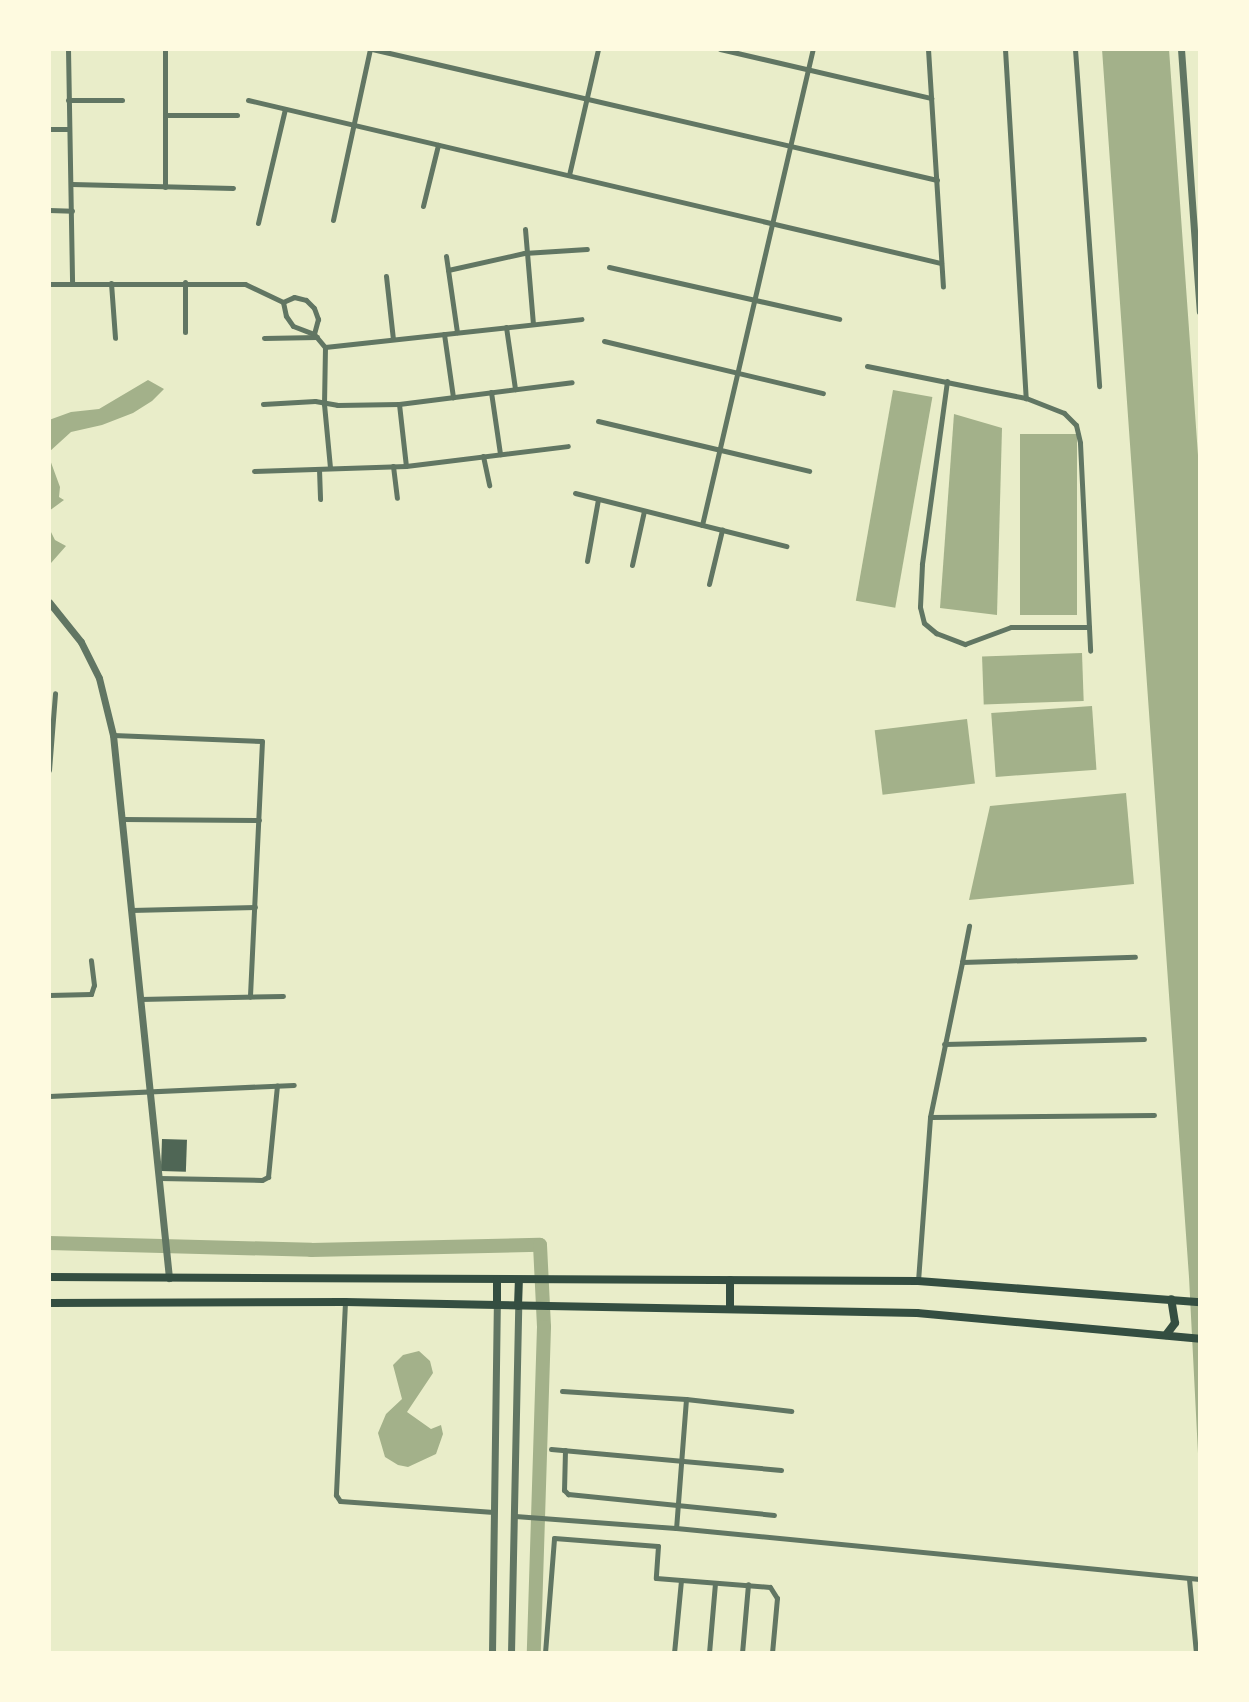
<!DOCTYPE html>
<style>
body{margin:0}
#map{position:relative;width:1249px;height:1702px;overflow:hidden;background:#e9edc9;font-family:"Noto Sans",sans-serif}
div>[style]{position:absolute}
.water>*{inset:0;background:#a3b18a;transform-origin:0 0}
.canal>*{height:14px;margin:-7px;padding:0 7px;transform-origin:7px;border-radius:7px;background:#a3b18a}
.building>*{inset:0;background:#4f6655;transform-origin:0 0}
.minor>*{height:5px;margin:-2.5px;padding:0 2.5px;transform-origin:2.5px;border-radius:2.5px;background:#617663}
.tertiary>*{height:7px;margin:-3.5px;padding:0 3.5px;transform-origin:3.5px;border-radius:3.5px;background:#617663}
.secondary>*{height:8px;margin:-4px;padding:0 4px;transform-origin:4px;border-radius:4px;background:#344e41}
span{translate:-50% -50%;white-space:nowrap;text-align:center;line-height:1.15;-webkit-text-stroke:6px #fefae0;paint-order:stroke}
.frame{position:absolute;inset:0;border:51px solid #fefae0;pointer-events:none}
</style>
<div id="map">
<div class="water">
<div style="clip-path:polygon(1102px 49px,1169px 49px,1200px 483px,1200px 1493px,1189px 1277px)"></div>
<div style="clip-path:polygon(148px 380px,164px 389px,152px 401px,133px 413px,102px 425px,71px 432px,49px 452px,49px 420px,71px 412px,99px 409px)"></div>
<div style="left:893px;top:390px;width:40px;height:214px;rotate:10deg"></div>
<div style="clip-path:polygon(954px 414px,1002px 428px,997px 615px,940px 608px)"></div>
<div style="left:1020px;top:434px;width:57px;height:181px"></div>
<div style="clip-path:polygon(49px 457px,60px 487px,59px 497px,64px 500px,49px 511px)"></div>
<div style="clip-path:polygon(49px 528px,55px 540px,66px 546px,51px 563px)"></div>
<div style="left:1082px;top:653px;width:48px;height:100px;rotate:88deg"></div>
<div style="left:1092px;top:706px;width:64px;height:101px;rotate:86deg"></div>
<div style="left:967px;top:719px;width:65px;height:93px;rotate:83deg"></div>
<div style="clip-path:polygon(1126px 793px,1134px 884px,969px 900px,990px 806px)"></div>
<div style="clip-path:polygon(419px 1351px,430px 1361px,433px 1373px,407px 1412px,431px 1429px,441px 1425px,443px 1434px,436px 1454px,408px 1467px,398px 1465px,385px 1457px,378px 1433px,386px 1414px,402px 1399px,393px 1365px,403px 1355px)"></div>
</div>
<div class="canal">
<div style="left:49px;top:1243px;width:262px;rotate:1.5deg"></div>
<div style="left:311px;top:1250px;width:229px;rotate:-1.3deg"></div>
<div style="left:540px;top:1245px;width:82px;rotate:87.2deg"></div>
<div style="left:544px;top:1327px;width:326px;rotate:91.8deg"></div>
</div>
<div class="building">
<div style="left:162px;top:1139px;width:25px;height:32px;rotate:2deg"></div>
</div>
<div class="minor">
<div style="left:68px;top:49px;width:234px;rotate:89deg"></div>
<div style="left:165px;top:49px;width:138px;rotate:90deg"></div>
<div style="left:372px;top:49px;width:580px;rotate:13.05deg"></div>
<div style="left:720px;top:49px;width:217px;rotate:13.1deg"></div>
<div style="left:928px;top:49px;width:238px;rotate:86.4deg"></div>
<div style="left:1005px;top:49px;width:350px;rotate:86.6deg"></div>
<div style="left:1075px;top:49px;width:338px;rotate:85.9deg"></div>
<div style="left:68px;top:100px;width:54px"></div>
<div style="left:248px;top:100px;width:712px;rotate:13.24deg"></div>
<div style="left:165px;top:115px;width:72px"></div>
<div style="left:49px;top:129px;width:20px"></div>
<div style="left:569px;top:175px;width:129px;rotate:-77deg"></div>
<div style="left:72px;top:184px;width:161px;rotate:1.4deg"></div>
<div style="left:423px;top:206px;width:63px;rotate:-76.2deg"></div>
<div style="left:49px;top:210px;width:23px;rotate:2deg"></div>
<div style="left:333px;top:220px;width:175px;rotate:-77.8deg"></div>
<div style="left:258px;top:223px;width:117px;rotate:-76.7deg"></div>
<div style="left:525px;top:229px;width:95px;rotate:85.2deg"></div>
<div style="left:446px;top:256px;width:77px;rotate:81.8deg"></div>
<div style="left:609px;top:267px;width:236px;rotate:12.7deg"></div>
<div style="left:448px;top:270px;width:78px;rotate:-12.6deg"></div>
<div style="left:524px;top:253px;width:63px;rotate:-3.6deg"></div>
<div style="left:386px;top:276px;width:63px;rotate:83.7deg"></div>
<div style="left:111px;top:283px;width:55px;rotate:85.8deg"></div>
<div style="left:49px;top:284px;width:196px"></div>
<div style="left:245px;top:284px;width:42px;rotate:25.3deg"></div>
<div style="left:283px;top:302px;width:12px;rotate:-24deg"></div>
<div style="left:294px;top:297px;width:12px;rotate:14deg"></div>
<div style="left:306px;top:300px;width:11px;rotate:45deg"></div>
<div style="left:314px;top:308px;width:12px;rotate:70deg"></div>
<div style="left:318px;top:319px;width:16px;rotate:105deg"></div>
<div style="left:314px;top:334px;width:17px;rotate:50deg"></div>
<div style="left:325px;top:347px;width:258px;rotate:-6.2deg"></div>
<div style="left:283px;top:302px;width:14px;rotate:78deg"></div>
<div style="left:286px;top:316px;width:12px;rotate:55deg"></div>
<div style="left:293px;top:326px;width:22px;rotate:21deg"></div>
<div style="left:506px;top:327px;width:63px;rotate:81.7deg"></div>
<div style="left:185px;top:332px;width:50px;rotate:-90deg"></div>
<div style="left:444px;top:334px;width:64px;rotate:81.9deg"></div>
<div style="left:264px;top:338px;width:53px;rotate:-1.1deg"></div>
<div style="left:604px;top:341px;width:225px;rotate:13.4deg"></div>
<div style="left:325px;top:347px;width:57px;rotate:91deg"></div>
<div style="left:324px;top:404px;width:64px;rotate:84.6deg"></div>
<div style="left:867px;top:366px;width:162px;rotate:11.4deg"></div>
<div style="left:1026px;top:398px;width:41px;rotate:21.5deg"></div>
<div style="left:1064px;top:413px;width:17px;rotate:45deg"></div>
<div style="left:1076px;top:425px;width:18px;rotate:77deg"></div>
<div style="left:1080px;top:443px;width:208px;rotate:87.2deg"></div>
<div style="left:947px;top:381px;width:185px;rotate:97.8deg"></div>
<div style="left:922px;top:564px;width:43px;rotate:92.7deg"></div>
<div style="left:920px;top:607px;width:16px;rotate:76deg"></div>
<div style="left:924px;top:623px;width:16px;rotate:40deg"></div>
<div style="left:936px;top:633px;width:31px;rotate:21deg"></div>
<div style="left:965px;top:644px;width:49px;rotate:-20.3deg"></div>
<div style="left:1011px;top:627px;width:78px"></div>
<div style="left:491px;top:392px;width:63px;rotate:81.7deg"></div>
<div style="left:263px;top:404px;width:52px;rotate:-3.3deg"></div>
<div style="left:315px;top:401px;width:22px;rotate:10deg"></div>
<div style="left:337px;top:405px;width:62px;rotate:-0.9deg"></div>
<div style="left:399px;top:404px;width:174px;rotate:-7.2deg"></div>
<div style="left:399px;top:404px;width:62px;rotate:83.6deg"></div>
<div style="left:598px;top:421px;width:217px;rotate:13.3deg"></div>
<div style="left:483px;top:456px;width:30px;rotate:78deg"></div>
<div style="left:393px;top:466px;width:32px;rotate:83deg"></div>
<div style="left:319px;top:469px;width:30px;rotate:88deg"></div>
<div style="left:254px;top:471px;width:152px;rotate:-1.9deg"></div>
<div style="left:406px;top:466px;width:163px;rotate:-7deg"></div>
<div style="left:575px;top:493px;width:218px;rotate:14.1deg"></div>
<div style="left:702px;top:525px;width:489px;rotate:-76.9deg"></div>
<div style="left:587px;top:561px;width:63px;rotate:-79.9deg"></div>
<div style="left:632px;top:565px;width:55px;rotate:-77.5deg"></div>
<div style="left:709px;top:584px;width:56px;rotate:-76.5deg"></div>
<div style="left:113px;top:735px;width:149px;rotate:2.3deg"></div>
<div style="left:262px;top:741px;width:256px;rotate:92.7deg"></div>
<div style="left:49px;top:770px;width:77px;rotate:-85.5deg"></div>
<div style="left:122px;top:819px;width:137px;rotate:0.4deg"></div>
<div style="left:131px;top:910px;width:124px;rotate:-1.4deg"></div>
<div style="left:962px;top:962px;width:37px;rotate:-79deg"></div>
<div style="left:49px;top:995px;width:42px;rotate:-1.4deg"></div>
<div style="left:91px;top:994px;width:9px;rotate:-72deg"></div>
<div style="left:94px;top:985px;width:25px;rotate:-97deg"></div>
<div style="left:140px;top:999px;width:143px;rotate:-1.2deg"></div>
<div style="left:944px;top:1044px;width:200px;rotate:-1.4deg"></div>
<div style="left:49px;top:1096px;width:245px;rotate:-2.6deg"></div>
<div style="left:930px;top:1117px;width:224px;rotate:-0.5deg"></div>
<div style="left:159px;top:1178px;width:103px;rotate:1.1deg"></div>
<div style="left:262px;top:1180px;width:7px;rotate:-27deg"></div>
<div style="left:268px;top:1177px;width:92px;rotate:-84.4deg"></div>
<div style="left:918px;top:1281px;width:164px;rotate:-85.8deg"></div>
<div style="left:930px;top:1117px;width:158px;rotate:-78.3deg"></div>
<div style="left:962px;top:962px;width:173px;rotate:-1.7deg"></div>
<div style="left:345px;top:1302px;width:193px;rotate:92.7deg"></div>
<div style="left:336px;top:1495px;width:7px;rotate:56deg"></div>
<div style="left:340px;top:1501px;width:154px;rotate:4.1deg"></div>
<div style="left:562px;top:1391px;width:124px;rotate:3.7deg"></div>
<div style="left:686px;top:1399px;width:129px;rotate:94.4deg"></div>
<div style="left:686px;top:1399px;width:106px;rotate:6.5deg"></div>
<div style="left:551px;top:1449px;width:231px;rotate:5.2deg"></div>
<div style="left:565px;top:1450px;width:40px;rotate:91.4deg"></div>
<div style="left:564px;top:1490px;width:6px;rotate:45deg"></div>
<div style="left:568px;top:1494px;width:207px;rotate:5.8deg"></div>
<div style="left:515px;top:1516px;width:161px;rotate:4.3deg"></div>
<div style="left:676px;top:1528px;width:526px;rotate:5.56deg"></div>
<div style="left:1189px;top:1579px;width:74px;rotate:84.6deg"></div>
<div style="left:545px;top:1653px;width:115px;rotate:-85.5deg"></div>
<div style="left:554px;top:1538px;width:104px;rotate:4.4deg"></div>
<div style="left:658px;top:1546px;width:32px;rotate:94deg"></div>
<div style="left:656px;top:1578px;width:114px;rotate:4.5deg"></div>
<div style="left:770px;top:1587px;width:13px;rotate:58deg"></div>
<div style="left:777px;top:1598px;width:55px;rotate:95.2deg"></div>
<div style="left:674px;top:1653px;width:73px;rotate:-84.5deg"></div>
<div style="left:709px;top:1653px;width:70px;rotate:-85.1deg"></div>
<div style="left:742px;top:1653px;width:69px;rotate:-85deg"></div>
</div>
<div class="tertiary">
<div style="left:1181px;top:49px;width:263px;rotate:85.9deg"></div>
<div style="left:49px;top:602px;width:51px;rotate:51.3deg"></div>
<div style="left:81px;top:642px;width:40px;rotate:63.4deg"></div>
<div style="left:99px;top:678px;width:59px;rotate:76.2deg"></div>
<div style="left:113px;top:735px;width:546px;rotate:84.11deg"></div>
<div style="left:492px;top:1653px;width:348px;rotate:-89.2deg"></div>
<div style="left:511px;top:1653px;width:347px;rotate:-88.8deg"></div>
</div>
<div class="secondary">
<div style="left:49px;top:1277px;width:869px;rotate:0.26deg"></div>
<div style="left:918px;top:1281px;width:283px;rotate:4.3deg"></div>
<div style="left:497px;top:1280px;width:25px;rotate:90deg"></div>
<div style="left:730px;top:1280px;width:29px;rotate:90deg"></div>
<div style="left:49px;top:1303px;width:296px;rotate:-0.2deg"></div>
<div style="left:345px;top:1302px;width:572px;rotate:1.1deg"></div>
<div style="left:917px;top:1313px;width:284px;rotate:5.2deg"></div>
<div style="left:518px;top:1306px;width:25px;rotate:-88deg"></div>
<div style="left:1166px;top:1335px;width:15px;rotate:-53deg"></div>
<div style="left:1175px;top:1323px;width:24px;rotate:-99deg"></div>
</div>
<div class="frame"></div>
</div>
